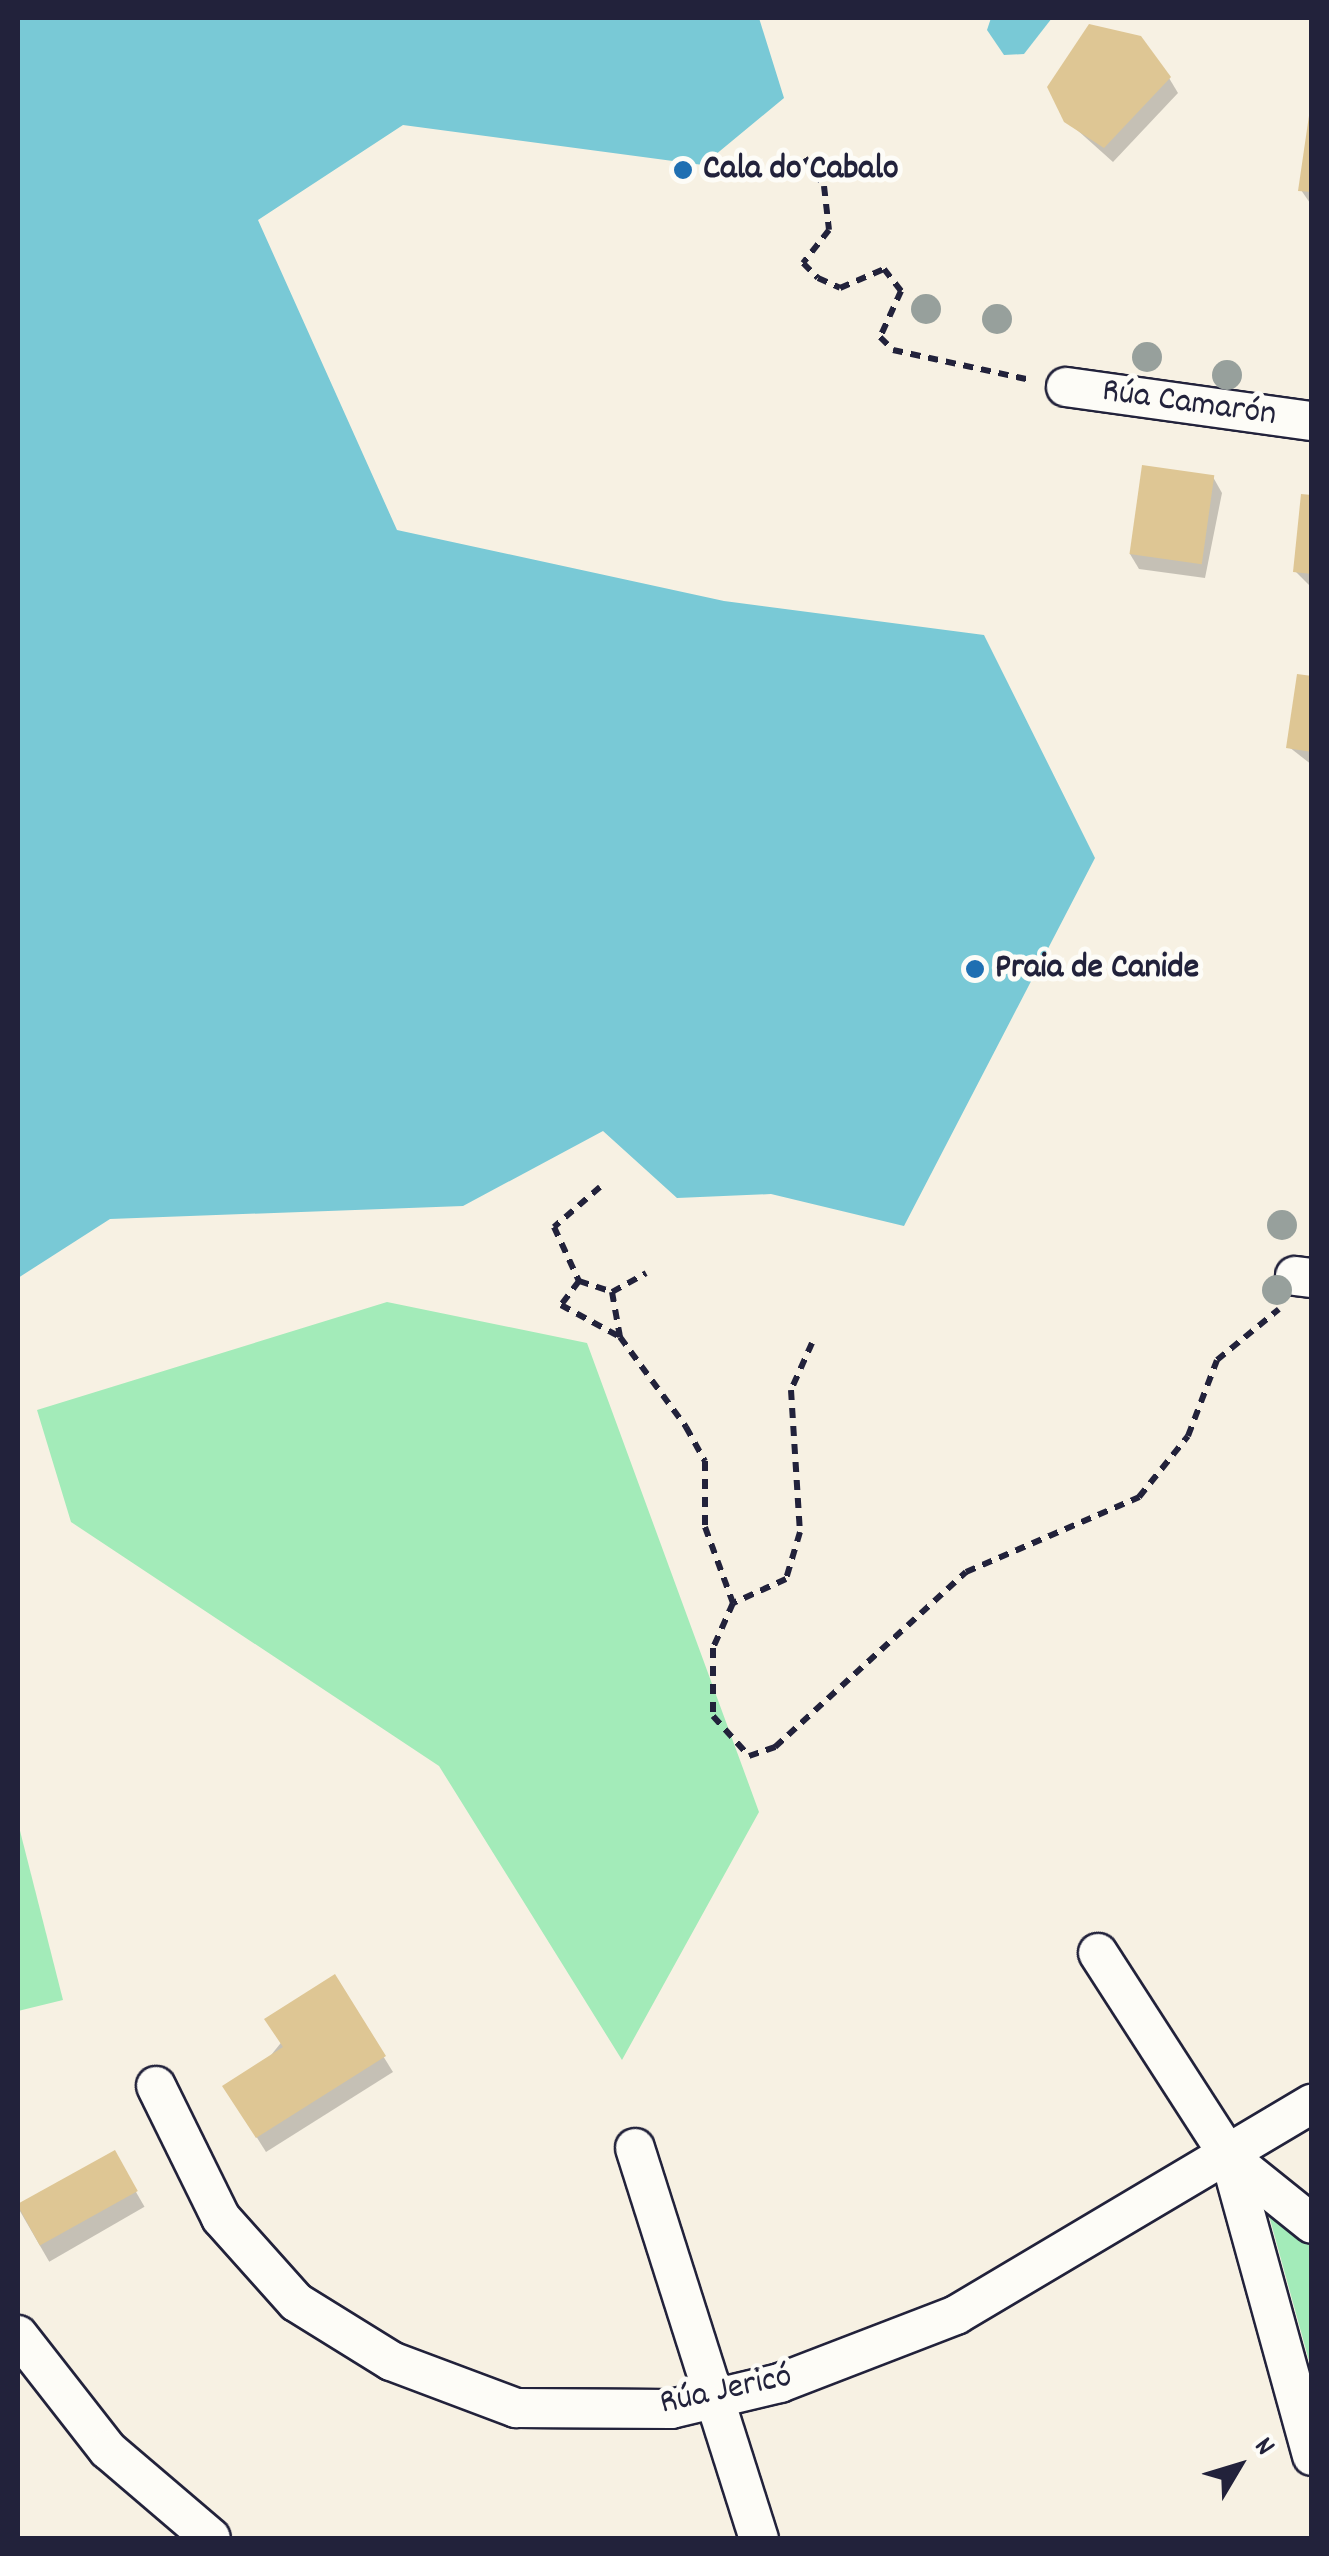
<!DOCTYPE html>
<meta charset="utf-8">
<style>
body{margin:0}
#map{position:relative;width:1329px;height:2556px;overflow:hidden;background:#f7f1e3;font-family:Dekko,sans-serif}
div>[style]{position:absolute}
.green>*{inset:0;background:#a3ebb9}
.water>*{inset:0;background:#79c9d6}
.shadow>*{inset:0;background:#0003;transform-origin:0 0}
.building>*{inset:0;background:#dec694;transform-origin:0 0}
.path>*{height:6px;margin-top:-3px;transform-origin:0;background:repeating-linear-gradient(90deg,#22223b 0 10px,transparent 0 18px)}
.roads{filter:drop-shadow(2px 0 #22223b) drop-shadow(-2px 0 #22223b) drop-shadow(0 2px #22223b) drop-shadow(0 -2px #22223b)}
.street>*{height:38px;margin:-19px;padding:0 19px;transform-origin:19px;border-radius:19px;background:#fdfcf7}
.trees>*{width:30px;height:30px;margin:-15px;border-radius:50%;background:#97a09c}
.dots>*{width:28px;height:28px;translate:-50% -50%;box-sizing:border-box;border:5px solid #fdfcf7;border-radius:50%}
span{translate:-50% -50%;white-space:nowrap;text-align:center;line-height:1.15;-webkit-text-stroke:10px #fdfcf7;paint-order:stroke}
.poi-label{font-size:35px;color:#22223b;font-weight:700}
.left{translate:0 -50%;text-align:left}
.street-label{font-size:35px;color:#22223b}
.frame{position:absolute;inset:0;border:20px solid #22223b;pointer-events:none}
.north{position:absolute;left:1189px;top:2416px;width:100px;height:100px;-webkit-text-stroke:8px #fdfcf7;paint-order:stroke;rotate:52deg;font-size:28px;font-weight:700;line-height:40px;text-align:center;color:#22223b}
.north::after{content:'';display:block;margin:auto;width:35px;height:45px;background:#22223b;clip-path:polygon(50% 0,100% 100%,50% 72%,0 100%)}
</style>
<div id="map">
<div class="green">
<div style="clip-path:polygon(387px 1302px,587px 1343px,759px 1812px,622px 2060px,439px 1766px,71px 1522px,37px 1410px)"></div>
<div style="clip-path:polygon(18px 1823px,63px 2000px,18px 2011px)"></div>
<div style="clip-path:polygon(1268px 2212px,1311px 2247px,1311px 2368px)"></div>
</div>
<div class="water">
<div style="clip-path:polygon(18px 18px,759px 18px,784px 98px,703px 165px,403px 125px,258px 220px,397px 530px,724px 601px,984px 635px,1095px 858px,904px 1226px,771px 1194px,677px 1198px,603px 1131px,463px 1206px,110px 1219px,18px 1278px)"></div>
<div style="clip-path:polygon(991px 18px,1052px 18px,1024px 54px,1004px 55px,987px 30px)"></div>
</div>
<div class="shadow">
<div style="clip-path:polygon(1169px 78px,1178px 93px,1113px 162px,1066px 120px)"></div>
<div style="clip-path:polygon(1312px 95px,1312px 206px,1301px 190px)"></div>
<div style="clip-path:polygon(1213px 477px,1222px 493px,1205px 578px,1139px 569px,1130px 554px)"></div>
<div style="clip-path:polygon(1312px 498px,1312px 588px,1296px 572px)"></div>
<div style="clip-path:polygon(1312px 678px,1312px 765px,1289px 747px)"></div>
<div style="clip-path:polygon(334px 1977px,393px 2072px,266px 2152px,234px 2101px)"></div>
<div style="left:114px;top:2154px;width:61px;height:110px;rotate:60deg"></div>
</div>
<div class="building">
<div style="clip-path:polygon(1089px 24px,1141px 36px,1171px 77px,1104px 148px,1064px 122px,1047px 87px)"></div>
<div style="clip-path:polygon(1312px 95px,1312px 192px,1298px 191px)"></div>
<div style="left:1142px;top:465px;width:73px;height:90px;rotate:8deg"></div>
<div style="clip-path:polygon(1301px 494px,1312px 495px,1312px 574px,1293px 572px)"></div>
<div style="clip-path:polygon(1297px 674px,1312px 676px,1312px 752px,1286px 748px)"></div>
<div style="clip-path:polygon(335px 1974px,386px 2056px,256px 2138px,222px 2086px,283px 2047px,264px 2019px)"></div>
<div style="left:115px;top:2150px;width:47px;height:112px;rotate:61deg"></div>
</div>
<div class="path">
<div style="left:805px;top:158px;width:34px;rotate:56deg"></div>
<div style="left:824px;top:186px;width:44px;rotate:83.5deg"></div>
<div style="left:829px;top:230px;width:42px;rotate:128.2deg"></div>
<div style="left:803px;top:263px;width:21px;rotate:45deg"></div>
<div style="left:818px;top:278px;width:24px;rotate:24deg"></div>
<div style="left:840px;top:288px;width:48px;rotate:-23.4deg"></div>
<div style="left:884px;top:269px;width:28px;rotate:52deg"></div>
<div style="left:901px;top:291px;width:51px;rotate:114.5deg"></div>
<div style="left:880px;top:337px;width:18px;rotate:45deg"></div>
<div style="left:893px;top:350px;width:141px;rotate:12.3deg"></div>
<div style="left:600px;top:1187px;width:61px;rotate:139deg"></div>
<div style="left:554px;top:1227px;width:60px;rotate:65.2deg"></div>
<div style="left:579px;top:1281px;width:30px;rotate:127deg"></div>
<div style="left:561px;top:1305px;width:67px;rotate:28.5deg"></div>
<div style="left:620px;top:1337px;width:112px;rotate:53.7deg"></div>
<div style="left:686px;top:1427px;width:39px;rotate:61deg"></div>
<div style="left:705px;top:1461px;width:66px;rotate:90deg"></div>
<div style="left:705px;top:1527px;width:81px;rotate:69.8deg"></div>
<div style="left:579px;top:1281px;width:35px;rotate:18deg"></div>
<div style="left:612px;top:1292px;width:39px;rotate:-29deg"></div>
<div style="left:612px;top:1292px;width:46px;rotate:79.9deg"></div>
<div style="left:812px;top:1343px;width:51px;rotate:114.1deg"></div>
<div style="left:791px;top:1390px;width:142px;rotate:86.4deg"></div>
<div style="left:800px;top:1532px;width:49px;rotate:106.6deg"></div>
<div style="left:786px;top:1579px;width:58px;rotate:155.6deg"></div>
<div style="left:733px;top:1603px;width:49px;rotate:114deg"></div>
<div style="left:713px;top:1648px;width:68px;rotate:90deg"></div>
<div style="left:713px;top:1716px;width:54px;rotate:48deg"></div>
<div style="left:749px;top:1756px;width:28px;rotate:-19deg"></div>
<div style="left:775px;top:1747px;width:259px;rotate:-42.5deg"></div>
<div style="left:966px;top:1572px;width:189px;rotate:-23.4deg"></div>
<div style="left:1139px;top:1497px;width:78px;rotate:-51.2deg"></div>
<div style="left:1188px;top:1436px;width:81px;rotate:-69.1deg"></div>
<div style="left:1217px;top:1360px;width:80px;rotate:-39.4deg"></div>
</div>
<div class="roads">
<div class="street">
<div style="left:1066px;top:387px;width:248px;rotate:7.9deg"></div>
<div style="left:1295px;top:1276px;width:17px;rotate:7deg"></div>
<div style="left:1098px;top:1953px;width:244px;rotate:57.2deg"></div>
<div style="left:1230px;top:2158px;width:309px;rotate:74.6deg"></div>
<div style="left:156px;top:2086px;width:147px;rotate:63.8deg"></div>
<div style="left:221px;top:2218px;width:113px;rotate:48.2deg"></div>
<div style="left:296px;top:2302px;width:112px;rotate:31.8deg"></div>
<div style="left:391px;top:2361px;width:134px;rotate:20.6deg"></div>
<div style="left:516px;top:2408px;width:155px;rotate:0.4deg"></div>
<div style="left:671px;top:2409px;width:112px;rotate:-13.4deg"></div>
<div style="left:780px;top:2383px;width:189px;rotate:-21.1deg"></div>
<div style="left:956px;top:2315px;width:414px;rotate:-30.7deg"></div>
<div style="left:635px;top:2148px;width:409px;rotate:72.4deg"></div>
<div style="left:1230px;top:2158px;width:105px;rotate:38.8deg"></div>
<div style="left:18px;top:2335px;width:146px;rotate:52deg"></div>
<div style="left:108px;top:2450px;width:135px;rotate:40.5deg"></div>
</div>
</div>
<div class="trees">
<div style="left:926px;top:309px"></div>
<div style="left:997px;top:319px"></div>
<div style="left:1147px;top:357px"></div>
<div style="left:1227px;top:375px"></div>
<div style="left:1282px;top:1225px"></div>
<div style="left:1277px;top:1290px"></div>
</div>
<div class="dots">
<div style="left:683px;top:170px;background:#1f6fb2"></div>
<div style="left:975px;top:969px;background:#1f6fb2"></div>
</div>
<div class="poi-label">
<span class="left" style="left:703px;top:170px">Cala do Cabalo</span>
<span class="left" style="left:995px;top:969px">Praia de Canide</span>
</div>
<div class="street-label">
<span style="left:1189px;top:404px;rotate:8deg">Rúa Camarón</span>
<span style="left:726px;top:2391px;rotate:-12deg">Rúa Jericó</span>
</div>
<div class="frame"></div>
<div class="north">N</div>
</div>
